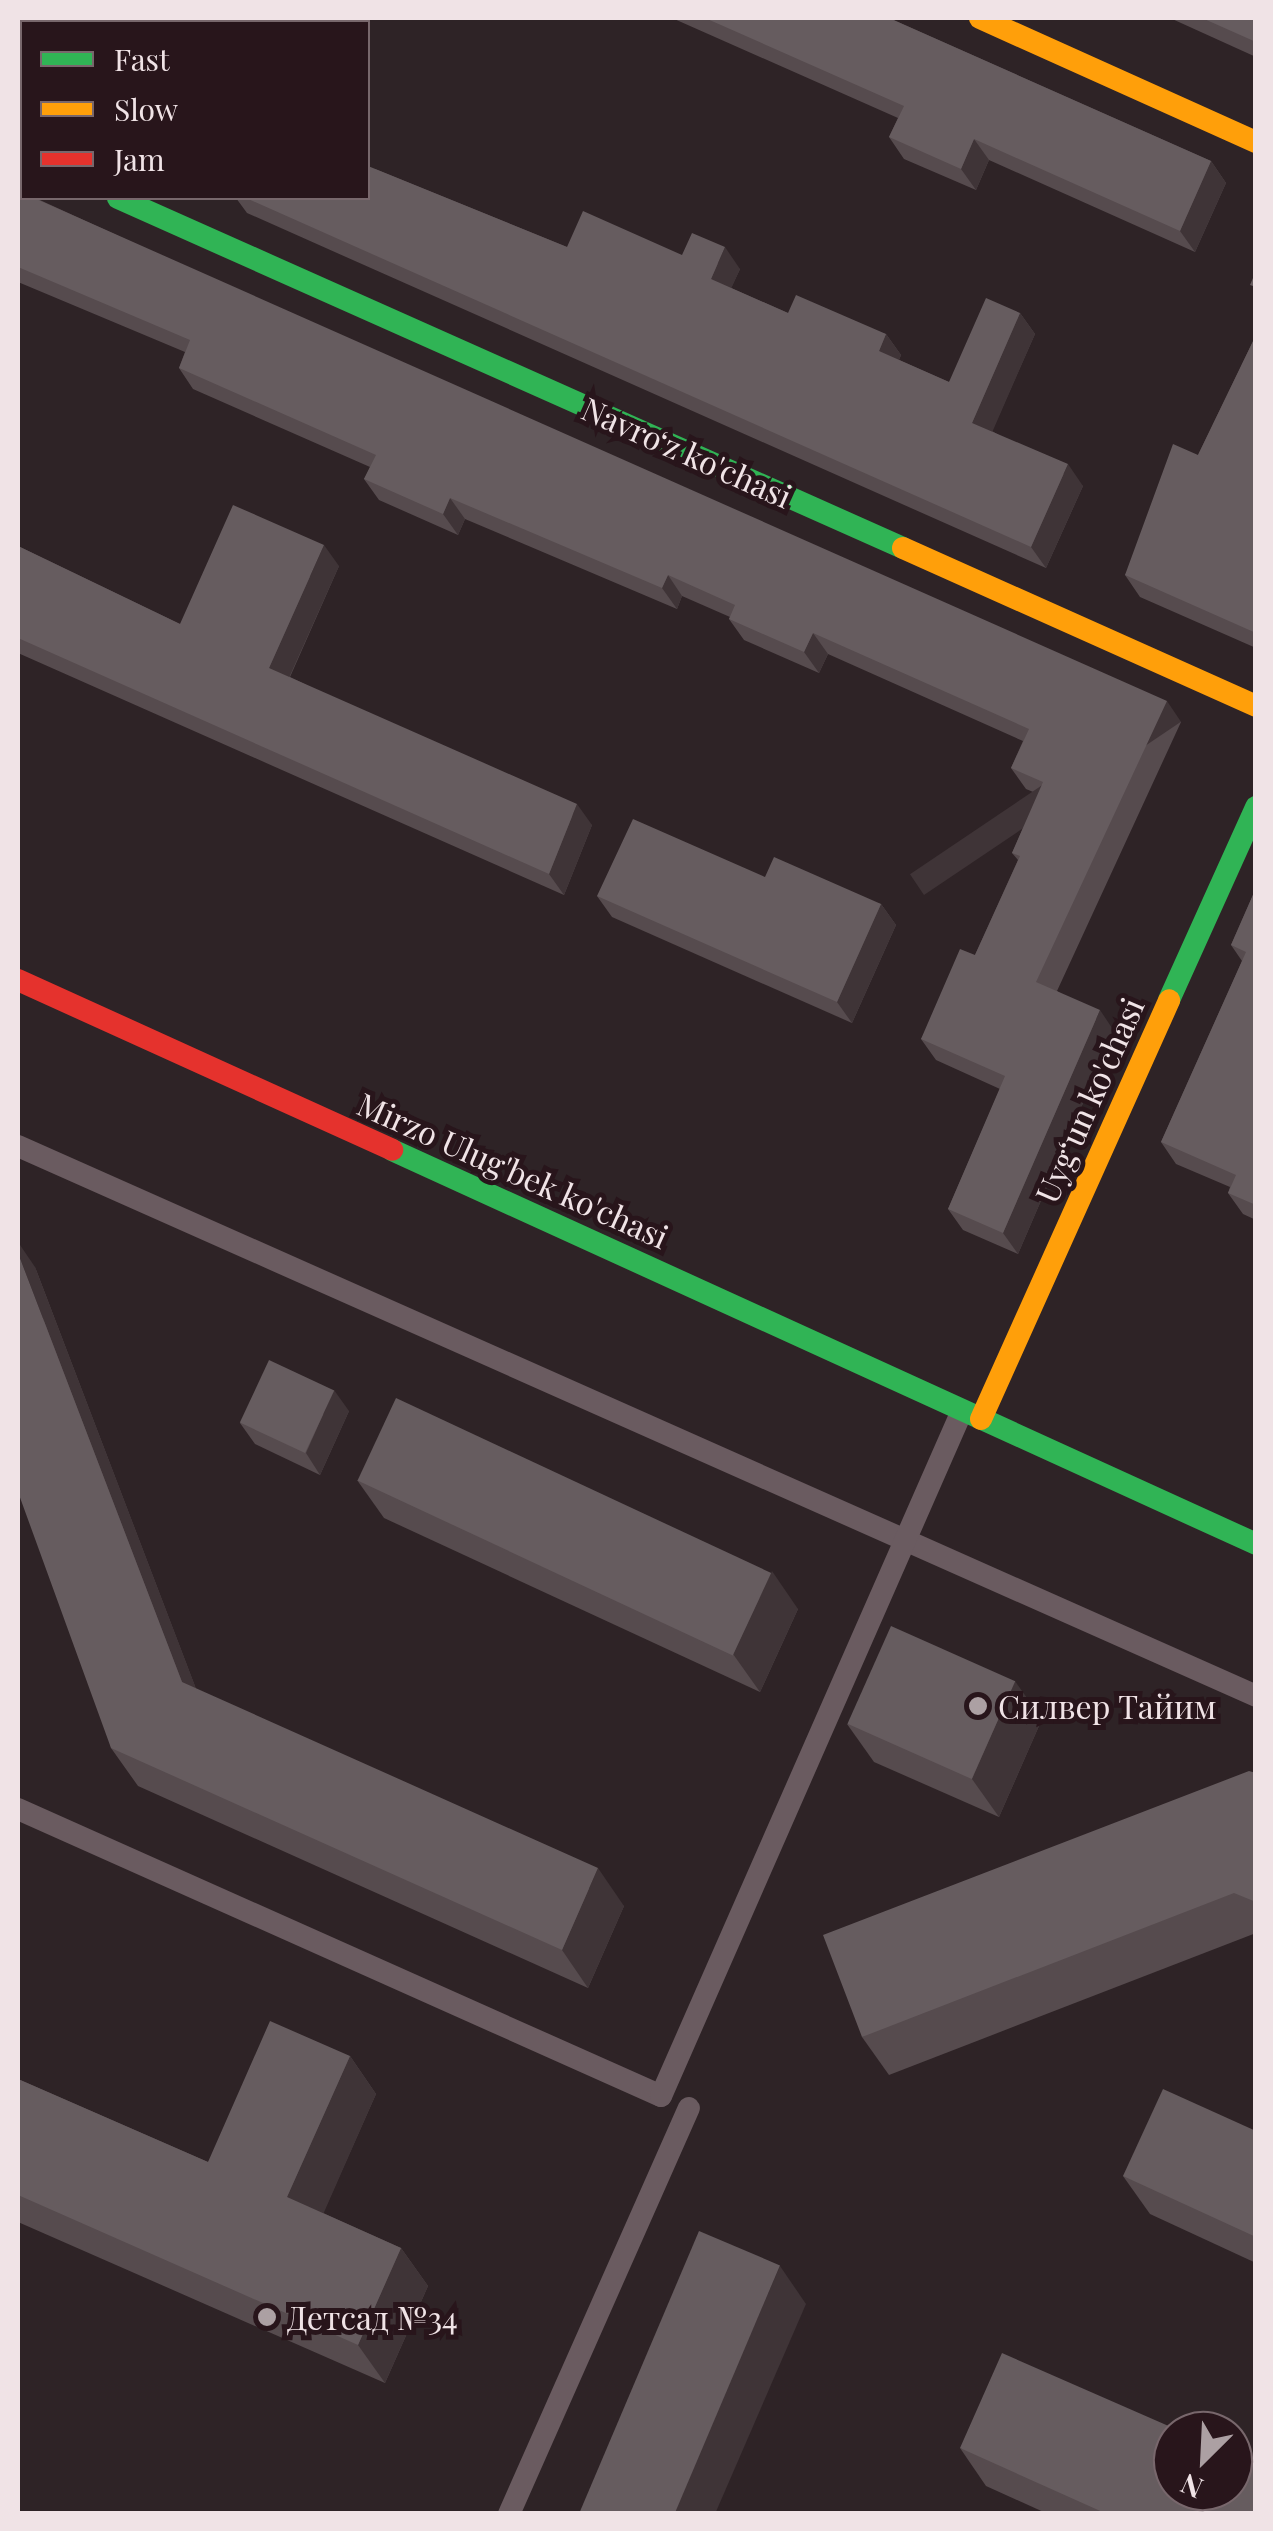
<!DOCTYPE html>
<meta charset="utf-8">
<style>
body{margin:0}
#map{position:relative;width:1273px;height:2531px;overflow:hidden;background:#2e2326;font-family:"Playfair Display",serif}
div>[style]{position:absolute}
.lane>*{height:22px;margin:-11px;padding:0 11px;transform-origin:11px;border-radius:11px;background:#6a5b60}
.street>*{height:45px;margin:-22.5px;padding:0 22.5px;transform-origin:22.5px;border-radius:22.5px;background:#6a5b60}
.fast>*{height:22px;margin:-11px;padding:0 11px;transform-origin:11px;border-radius:11px;background:#30b455}
.slow>*{height:22px;margin:-11px;padding:0 11px;transform-origin:11px;border-radius:11px;background:#ff9f0a}
.jam>*{height:22px;margin:-11px;padding:0 11px;transform-origin:11px;border-radius:11px;background:#e5322d}
.wall>*{inset:0;background:#564b4e}
.shaded-wall>*{inset:0;background:#3f3437;transform-origin:0 0}
.building>*{inset:0;background:#665c5f;transform-origin:0 0}
.dots>*{width:28px;height:28px;translate:-50% -50%;box-sizing:border-box;border:5px solid #28151b;border-radius:50%}
span{translate:-50% -50%;white-space:nowrap;text-align:center;line-height:1.15;-webkit-text-stroke:10px #28151b;paint-order:stroke}
.street-label{font-size:32px;color:#f0e3e6}
.poi-label{font-size:32px;color:#f0e3e6}
.left{translate:0 -50%;text-align:left}
.frame{position:absolute;inset:0;border:20px solid #f0e3e6;pointer-events:none}
.legend{position:absolute;left:20px;top:20px;width:350px;height:180px;box-sizing:border-box;background:#28151b;border:2px solid #78676c;margin:0;padding:12px 18px;list-style:none;font-size:30px;color:#f0e3e6}
.legend li{display:flex;align-items:center;gap:20px;height:50px}
.legend b{width:50px;border:2px solid #78676c}
.north{position:absolute;left:1153px;top:2411px;width:100px;height:100px;box-sizing:border-box;background:#28151b;border:2px solid #78676c;border-radius:50%;rotate:204deg;font-size:28px;font-weight:700;line-height:40px;text-align:center;color:#f0e3e6}
.north::after{content:'';display:block;margin:auto;width:35px;height:45px;background:#aca0a3;clip-path:polygon(50% 0,100% 100%,50% 72%,0 100%)}
</style>
<div id="map">
<div class="lane">
<div style="left:18px;top:1146px;width:1355px;rotate:23.95deg"></div>
<div style="left:18px;top:1809px;width:704px;rotate:24.05deg"></div>
<div style="left:661px;top:2096px;width:748px;rotate:-66.28deg"></div>
<div style="left:509px;top:2514px;width:444px;rotate:-66.1deg"></div>
</div>
<div class="street">
<div style="left:18px;top:153px;width:4px;rotate:27deg"></div>
</div>
<div class="fast">
<div style="left:118px;top:198px;width:859px;rotate:24.03deg"></div>
<div style="left:1169px;top:1000px;width:212px;rotate:-65.7deg"></div>
<div style="left:392px;top:1150px;width:950px;rotate:24.51deg"></div>
</div>
<div class="slow">
<div style="left:980px;top:18px;width:303px;rotate:24.2deg"></div>
<div style="left:903px;top:548px;width:387px;rotate:24.1deg"></div>
<div style="left:981px;top:1419px;width:459px;rotate:-65.8deg"></div>
</div>
<div class="jam">
<div style="left:18px;top:980px;width:411px;rotate:24.4deg"></div>
</div>
<div class="wall">
<div style="clip-path:polygon(672px 18px,889px 18px,1211px 161px,1226px 183px,1195px 252px,989px 160px,976px 190px,904px 159px,889px 137px,898px 118px)"></div>
<div style="clip-path:polygon(1170px 18px,1256px 18px,1256px 57px)"></div>
<div style="clip-path:polygon(375px 169px,567px 247px,682px 255px,740px 269px,731px 288px,788px 313px,886px 334px,901px 355px,899px 360px,949px 382px,1020px 313px,1035px 334px,992px 431px,1083px 486px,1046px 568px,247px 213px,236px 198px,368px 198px)"></div>
<div style="clip-path:polygon(18px 190px,1181px 722px,1057px 991px,1114px 1031px,1018px 1254px,963px 1230px,948px 1209px,1000px 1089px,936px 1060px,921px 1039px,975px 955px,1018px 860px,1012px 853px,1038px 794px,1026px 789px,1011px 768px,1023px 741px,828px 654px,819px 673px,744px 640px,729px 619px,730px 617px,682px 596px,677px 609px,465px 519px,458px 535px,379px 500px,364px 479px,370px 467px,193px 389px,179px 368px,185px 352px,18px 282px)"></div>
<div style="clip-path:polygon(1256px 335px,1256px 648px,1140px 597px,1125px 575px,1198px 455px)"></div>
<div style="clip-path:polygon(18px 546px,180px 624px,339px 566px,290px 677px,592px 825px,564px 895px,18px 653px)"></div>
<div style="clip-path:polygon(765px 877px,881px 904px,896px 925px,852px 1023px,612px 917px,597px 896px)"></div>
<div style="clip-path:polygon(1256px 888px,1256px 1220px,1243px 1214px,1228px 1193px,1230px 1187px,1176px 1164px,1161px 1142px,1242px 961px,1231px 945px)"></div>
<div style="clip-path:polygon(35px 1267px,196px 1689px,624px 1906px,588px 1988px,138px 1786px,111px 1748px)"></div>
<div style="clip-path:polygon(349px 1411px,320px 1475px,255px 1444px,240px 1423px)"></div>
<div style="clip-path:polygon(357px 1480px,798px 1609px,760px 1692px,384px 1518px)"></div>
<div style="clip-path:polygon(1042px 1719px,999px 1817px,874px 1762px,847px 1724px)"></div>
<div style="clip-path:polygon(1256px 1773px,1256px 1933px,889px 2075px,862px 2037px)"></div>
<div style="clip-path:polygon(350px 2056px,376px 2094px,323px 2213px,401px 2248px,428px 2286px,385px 2383px,18px 2222px,18px 2079px,208px 2162px)"></div>
<div style="clip-path:polygon(1256px 2131px,1256px 2263px,1150px 2214px,1123px 2176px)"></div>
<div style="clip-path:polygon(960px 2448px,1256px 2514px,1048px 2514px,986px 2486px)"></div>
</div>
<div class="shaded-wall">
<div style="clip-path:polygon(974px 139px,989px 160px,976px 190px,961px 169px)"></div>
<div style="clip-path:polygon(1211px 161px,1226px 183px,1195px 252px,1180px 231px)"></div>
<div style="clip-path:polygon(725px 247px,740px 269px,726px 300px,711px 279px)"></div>
<div style="clip-path:polygon(1020px 313px,1035px 334px,987px 444px,972px 423px)"></div>
<div style="clip-path:polygon(886px 334px,901px 355px,894px 372px,879px 351px)"></div>
<div style="clip-path:polygon(1068px 464px,1083px 486px,1046px 568px,1031px 547px)"></div>
<div style="clip-path:polygon(450px 498px,465px 519px,458px 535px,443px 514px)"></div>
<div style="clip-path:polygon(324px 545px,339px 566px,284px 689px,269px 668px)"></div>
<div style="clip-path:polygon(668px 575px,682px 596px,677px 609px,662px 588px)"></div>
<div style="clip-path:polygon(813px 633px,828px 654px,819px 673px,804px 652px)"></div>
<div style="left:1167px;top:701px;width:25px;height:310px;rotate:56deg"></div>
<div style="clip-path:polygon(577px 804px,592px 825px,564px 895px,549px 874px)"></div>
<div style="clip-path:polygon(881px 904px,896px 925px,852px 1023px,837px 1002px)"></div>
<div style="clip-path:polygon(1100px 1010px,1114px 1031px,1018px 1254px,1003px 1233px)"></div>
<div style="clip-path:polygon(18px 1242px,35px 1267px,208px 1720px,182px 1682px,18px 1253px)"></div>
<div style="clip-path:polygon(334px 1390px,349px 1411px,320px 1475px,306px 1453px)"></div>
<div style="clip-path:polygon(772px 1571px,798px 1609px,760px 1692px,733px 1654px)"></div>
<div style="clip-path:polygon(1015px 1681px,1042px 1719px,999px 1817px,972px 1779px)"></div>
<div style="clip-path:polygon(598px 1868px,624px 1906px,588px 1988px,562px 1950px)"></div>
<div style="clip-path:polygon(350px 2056px,376px 2094px,314px 2235px,287px 2197px)"></div>
<div style="clip-path:polygon(401px 2248px,428px 2286px,385px 2383px,358px 2345px)"></div>
<div style="clip-path:polygon(780px 2266px,806px 2304px,715px 2514px,672px 2514px)"></div>
</div>
<div class="building">
<div style="clip-path:polygon(705px 18px,889px 18px,1211px 161px,1180px 231px,974px 139px,961px 169px,889px 137px,904px 106px)"></div>
<div style="clip-path:polygon(1202px 18px,1256px 18px,1256px 42px)"></div>
<div style="clip-path:polygon(368px 166px,567px 247px,583px 211px,682px 255px,692px 233px,725px 247px,711px 279px,788px 313px,796px 295px,886px 334px,879px 351px,949px 382px,986px 298px,1020px 313px,972px 423px,1068px 464px,1031px 547px,246px 198px,368px 198px)"></div>
<div style="clip-path:polygon(18px 190px,22px 193px,22px 198px,34px 198px,1167px 701px,1036px 982px,1100px 1010px,1003px 1233px,948px 1209px,1005px 1076px,921px 1039px,960px 949px,975px 955px,1020px 856px,1012px 853px,1043px 782px,1011px 768px,1029px 729px,813px 633px,804px 652px,729px 619px,735px 605px,668px 575px,662px 588px,450px 498px,443px 514px,364px 479px,376px 455px,179px 368px,190px 340px,18px 267px)"></div>
<div style="clip-path:polygon(1256px 271px,1256px 287px,1250px 285px)"></div>
<div style="clip-path:polygon(1256px 335px,1256px 633px,1125px 575px,1173px 444px,1198px 455px)"></div>
<div style="clip-path:polygon(233px 505px,324px 545px,269px 668px,577px 804px,549px 874px,18px 638px,18px 546px,180px 624px)"></div>
<div style="clip-path:polygon(633px 819px,765px 877px,774px 857px,881px 904px,837px 1002px,597px 896px)"></div>
<div style="clip-path:polygon(1256px 888px,1256px 1205px,1228px 1193px,1236px 1175px,1161px 1142px,1246px 952px,1231px 945px)"></div>
<div style="clip-path:polygon(18px 1253px,182px 1682px,598px 1868px,562px 1950px,111px 1748px,18px 1492px)"></div>
<div style="left:269px;top:1360px;width:72px;height:69px;rotate:25deg"></div>
<div style="left:396px;top:1398px;width:414px;height:91px;rotate:25deg"></div>
<div style="left:891px;top:1626px;width:136px;height:107px;rotate:24deg"></div>
<div style="clip-path:polygon(1249px 1771px,1256px 1773px,1256px 1902px,1234px 1893px,862px 2037px,823px 1935px)"></div>
<div style="clip-path:polygon(270px 2021px,350px 2056px,287px 2197px,401px 2248px,358px 2345px,18px 2195px,18px 2079px,208px 2162px)"></div>
<div style="clip-path:polygon(1163px 2089px,1256px 2131px,1256px 2237px,1123px 2176px)"></div>
<div style="left:699px;top:2231px;width:88px;height:309px;rotate:23deg"></div>
<div style="clip-path:polygon(1002px 2353px,1180px 2431px,1173px 2431px,1173px 2491px,1233px 2491px,1233px 2455px,1256px 2465px,1256px 2514px,1107px 2514px,960px 2448px)"></div>
</div>
<div class="dots">
<div style="left:978px;top:1706px;background:#aca0a3"></div>
<div style="left:267px;top:2317px;background:#aca0a3"></div>
</div>
<div class="street-label">
<span style="left:687px;top:452px;rotate:24deg">Navro‘z ko'chasi</span>
<span style="left:1089px;top:1100px;rotate:-66deg">Uyg‘un ko'chasi</span>
<span style="left:513px;top:1170px;rotate:24deg">Mirzo Ulug'bek ko'chasi</span>
</div>
<div class="poi-label">
<span class="left" style="left:998px;top:1706px">Силвер Тайим</span>
<span class="left" style="left:287px;top:2317px">Детсад №34</span>
</div>
<div class="frame"></div>
<ul class="legend">
<li><b style="height:12px;background:#30b455"></b>Fast</li>
<li><b style="height:12px;background:#ff9f0a"></b>Slow</li>
<li><b style="height:12px;background:#e5322d"></b>Jam</li>
</ul>
<div class="north">N</div>
</div>
